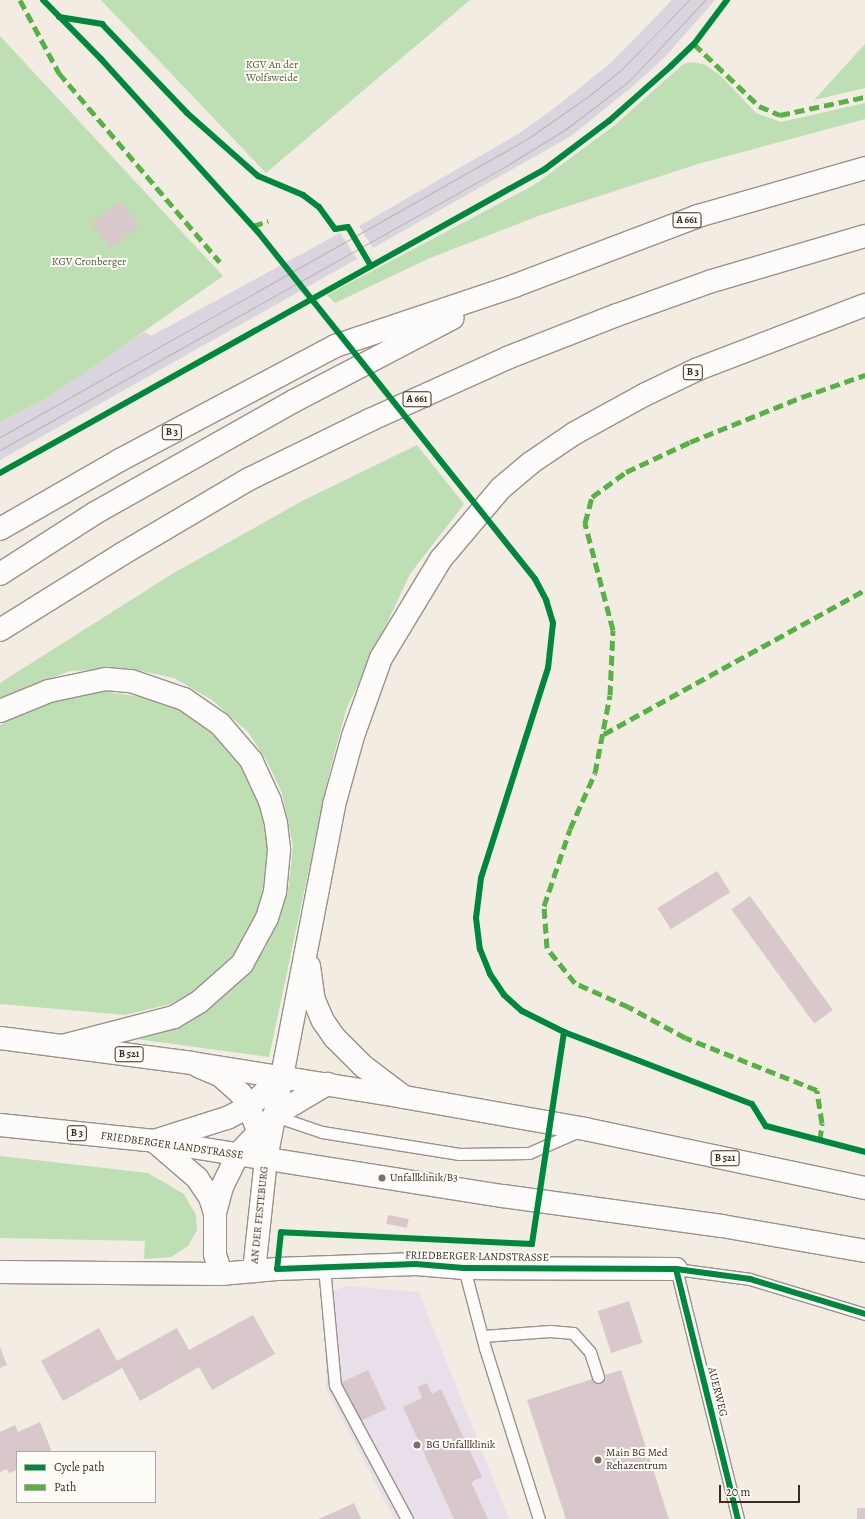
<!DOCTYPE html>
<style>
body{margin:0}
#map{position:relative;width:865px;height:1519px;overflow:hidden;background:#f2ece2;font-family:Alegreya,serif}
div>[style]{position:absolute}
.built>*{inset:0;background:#e9dfeb}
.industrial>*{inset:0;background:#d9d4de}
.green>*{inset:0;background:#bedfb3}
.building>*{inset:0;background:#d8c7cb;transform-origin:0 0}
.roads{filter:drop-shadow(1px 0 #98928b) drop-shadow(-1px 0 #98928b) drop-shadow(0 1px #98928b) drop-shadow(0 -1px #98928b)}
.service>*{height:11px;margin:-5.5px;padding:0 5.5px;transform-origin:5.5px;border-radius:5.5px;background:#fdfcfb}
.minor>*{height:22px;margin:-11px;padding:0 11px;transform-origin:11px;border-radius:11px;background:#fdfcfb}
.primary>*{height:22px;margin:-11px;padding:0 11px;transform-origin:11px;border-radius:11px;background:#fdfcfb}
.motorway>*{height:22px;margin:-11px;padding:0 11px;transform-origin:11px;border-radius:11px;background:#fdfcfb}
.tram>*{height:1px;margin:-0.5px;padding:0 0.5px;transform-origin:0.5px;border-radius:0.5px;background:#b7b5b2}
.quiet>*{height:5px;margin-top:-2.5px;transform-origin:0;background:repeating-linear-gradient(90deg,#57b245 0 10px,transparent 0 15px)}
.cycleway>*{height:6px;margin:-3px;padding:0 3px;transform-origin:3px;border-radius:3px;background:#00873e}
.dots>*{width:11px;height:11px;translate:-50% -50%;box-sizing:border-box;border:2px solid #fdfcf7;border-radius:50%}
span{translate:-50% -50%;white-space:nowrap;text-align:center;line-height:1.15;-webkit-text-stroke:4px #fdfcf7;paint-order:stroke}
.shield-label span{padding:1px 3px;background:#fdfcf7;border:1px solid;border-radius:3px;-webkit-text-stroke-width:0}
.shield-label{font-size:10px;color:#3b2a1e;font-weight:700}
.park-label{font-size:11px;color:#565d3f}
.street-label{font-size:11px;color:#3b2a1e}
.poi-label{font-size:11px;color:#3b2a1e}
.left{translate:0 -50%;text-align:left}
.legend{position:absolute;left:16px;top:1451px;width:140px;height:52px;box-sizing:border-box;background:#fdfcf7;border:1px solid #afa8a0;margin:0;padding:5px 7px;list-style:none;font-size:12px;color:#3b2a1e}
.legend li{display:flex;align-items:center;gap:8px;height:20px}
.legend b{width:20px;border:1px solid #afa8a0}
.scale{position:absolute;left:719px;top:1485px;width:81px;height:18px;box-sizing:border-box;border:2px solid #3b2a1e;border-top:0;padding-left:5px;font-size:12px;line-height:14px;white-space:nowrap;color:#3b2a1e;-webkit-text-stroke:3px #fdfcf7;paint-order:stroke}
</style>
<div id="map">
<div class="built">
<div style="clip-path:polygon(347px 1286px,419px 1292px,509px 1519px,394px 1519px,326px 1388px,326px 1293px)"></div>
</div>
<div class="industrial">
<div style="clip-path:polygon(672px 0,715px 0,665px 57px,633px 86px,571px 136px,373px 248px,359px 226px,518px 134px,552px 110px,612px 62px)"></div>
<div style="clip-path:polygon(340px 233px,357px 259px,0 460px,0 422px,41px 401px,144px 332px,151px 336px)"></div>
</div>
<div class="green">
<div style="clip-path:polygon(101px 0,470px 0,266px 173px)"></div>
<div style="clip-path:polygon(0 36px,223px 276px,80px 376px,41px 401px,0 422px)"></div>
<div style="clip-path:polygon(865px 44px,865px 88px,814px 100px)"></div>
<div style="clip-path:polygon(690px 62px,704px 64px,721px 76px,756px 113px,781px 122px,865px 103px,865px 119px,698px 164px,541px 215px,430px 258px,335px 303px,327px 295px,534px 185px,615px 125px,682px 65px)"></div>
<div style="clip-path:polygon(417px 445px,464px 504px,410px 574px,346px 710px,330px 770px,269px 1057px,129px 1038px,190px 1018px,236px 985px,265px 949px,288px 892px,293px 846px,282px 793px,268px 763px,248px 732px,212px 700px,174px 678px,127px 668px,70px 671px,0 698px,0 683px,172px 574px,304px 500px)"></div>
<div style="clip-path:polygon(100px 691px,150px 698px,197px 718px,240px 762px,254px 787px,265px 821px,270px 869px,262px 908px,237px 953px,203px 988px,170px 1004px,125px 1015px,0 1004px,0 725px,38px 704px)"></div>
<div style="clip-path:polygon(0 1156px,148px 1173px,184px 1194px,196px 1215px,197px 1230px,188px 1246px,171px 1257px,144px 1259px,145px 1241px,0 1238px)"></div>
</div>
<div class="building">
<div style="left:119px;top:201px;width:32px;height:36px;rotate:51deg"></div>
<div style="left:717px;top:871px;width:25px;height:70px;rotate:58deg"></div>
<div style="left:750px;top:896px;width:141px;height:23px;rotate:54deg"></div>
<div style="left:388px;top:1215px;width:21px;height:9px;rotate:11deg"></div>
<div style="left:629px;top:1301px;width:44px;height:33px;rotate:72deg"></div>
<div style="clip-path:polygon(253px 1315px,275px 1354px,212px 1390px,199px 1367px,140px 1401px,122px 1368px,63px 1401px,41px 1361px,99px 1328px,117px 1361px,177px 1328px,189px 1350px)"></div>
<div style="clip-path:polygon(0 1347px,7px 1365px,0 1368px)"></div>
<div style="left:368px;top:1370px;width:43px;height:30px;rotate:65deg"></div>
<div style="clip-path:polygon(621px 1370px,669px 1519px,566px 1519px,527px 1400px)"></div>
<div style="clip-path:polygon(427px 1383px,432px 1394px,441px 1389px,482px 1477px,471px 1482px,488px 1519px,454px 1519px,403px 1407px,422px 1398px,418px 1387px)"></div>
<div style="clip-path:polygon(40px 1422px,52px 1452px,17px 1452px,17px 1470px,9px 1473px,7px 1469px,0 1472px,0 1432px,15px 1425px,18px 1432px)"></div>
<div style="clip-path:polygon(354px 1503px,361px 1519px,318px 1519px,330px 1514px)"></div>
<div style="left:857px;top:1508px;width:8px;height:11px"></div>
</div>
<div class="roads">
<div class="service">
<div style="left:275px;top:1116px;width:50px;rotate:18.8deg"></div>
<div style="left:322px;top:1132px;width:139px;rotate:9.1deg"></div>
<div style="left:459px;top:1154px;width:70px;rotate:-0.8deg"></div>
<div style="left:529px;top:1153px;width:55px;rotate:-23.7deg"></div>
<div style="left:324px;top:1267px;width:119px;rotate:84.7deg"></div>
<div style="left:335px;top:1385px;width:152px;rotate:61.8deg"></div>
<div style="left:464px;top:1268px;width:83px;rotate:75.3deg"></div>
<div style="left:485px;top:1348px;width:179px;rotate:72.5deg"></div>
<div style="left:483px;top:1336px;width:67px;rotate:-4.3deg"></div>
<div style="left:550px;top:1331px;width:23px;rotate:5deg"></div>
<div style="left:573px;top:1333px;width:25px;rotate:48deg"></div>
<div style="left:590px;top:1352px;width:26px;rotate:72deg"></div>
<div style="left:738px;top:1519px;width:258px;rotate:-103.9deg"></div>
<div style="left:676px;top:1269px;width:75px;rotate:7.7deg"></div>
<div style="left:750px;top:1279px;width:120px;rotate:16.9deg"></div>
</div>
<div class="minor">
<div style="left:198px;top:1066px;width:25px;rotate:23deg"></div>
<div style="left:221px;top:1076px;width:27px;rotate:42deg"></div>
<div style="left:241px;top:1094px;width:15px;rotate:58deg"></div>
<div style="left:249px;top:1107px;width:42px;rotate:69deg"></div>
<div style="left:264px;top:1146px;width:13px;rotate:81deg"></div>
<div style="left:266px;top:1159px;width:113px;rotate:96.1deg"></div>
<div style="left:154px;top:1141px;width:57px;rotate:40.7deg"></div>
<div style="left:197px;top:1178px;width:23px;rotate:56deg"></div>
<div style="left:210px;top:1197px;width:17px;rotate:73deg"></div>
<div style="left:0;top:1272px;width:221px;rotate:0.5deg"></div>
<div style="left:221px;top:1274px;width:56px;rotate:-5.1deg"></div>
<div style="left:277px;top:1269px;width:139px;rotate:-2.1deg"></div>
<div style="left:416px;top:1264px;width:48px;rotate:4.8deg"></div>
<div style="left:464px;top:1268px;width:212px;rotate:0.3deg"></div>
<div style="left:221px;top:1274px;width:21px;rotate:-107deg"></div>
<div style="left:215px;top:1254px;width:41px;rotate:-90deg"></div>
<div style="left:215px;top:1213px;width:27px;rotate:-75deg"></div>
<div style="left:222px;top:1187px;width:37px;rotate:-64deg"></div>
<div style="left:238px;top:1154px;width:54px;rotate:-46.5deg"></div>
<div style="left:275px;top:1115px;width:61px;rotate:-30.8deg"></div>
</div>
<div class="primary">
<div style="left:0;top:1038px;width:194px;rotate:7.4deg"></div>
<div style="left:192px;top:1063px;width:215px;rotate:9.1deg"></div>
<div style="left:404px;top:1097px;width:184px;rotate:10deg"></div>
<div style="left:585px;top:1129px;width:286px;rotate:11.9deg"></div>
<div style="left:0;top:1125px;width:155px;rotate:5.9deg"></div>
<div style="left:154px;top:1141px;width:353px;rotate:9deg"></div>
<div style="left:503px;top:1196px;width:221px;rotate:7.8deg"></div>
<div style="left:722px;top:1226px;width:145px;rotate:9.9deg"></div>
</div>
<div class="motorway">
<div style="left:0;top:529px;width:138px;rotate:-29.9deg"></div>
<div style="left:120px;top:460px;width:243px;rotate:-27.9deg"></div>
<div style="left:335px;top:346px;width:189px;rotate:-18.5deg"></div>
<div style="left:514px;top:286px;width:197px;rotate:-20.8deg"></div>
<div style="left:698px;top:216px;width:174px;rotate:-16deg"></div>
<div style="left:0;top:574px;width:113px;rotate:-32.7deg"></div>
<div style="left:95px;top:513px;width:228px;rotate:-29.4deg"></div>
<div style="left:294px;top:401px;width:179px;rotate:-27.6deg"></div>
<div style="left:0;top:630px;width:144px;rotate:-31.9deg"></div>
<div style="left:122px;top:554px;width:147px;rotate:-30.6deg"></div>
<div style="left:249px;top:479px;width:135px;rotate:-26deg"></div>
<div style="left:370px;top:420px;width:150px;rotate:-24.3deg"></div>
<div style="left:507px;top:358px;width:118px;rotate:-21.4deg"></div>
<div style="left:617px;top:315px;width:101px;rotate:-19.7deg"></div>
<div style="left:712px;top:281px;width:159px;rotate:-16.4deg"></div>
<div style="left:0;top:711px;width:53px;rotate:-22.2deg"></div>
<div style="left:49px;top:691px;width:58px;rotate:-11.9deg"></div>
<div style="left:106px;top:679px;width:25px;rotate:5deg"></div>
<div style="left:131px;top:681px;width:56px;rotate:18.8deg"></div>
<div style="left:184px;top:699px;width:44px;rotate:34.8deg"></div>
<div style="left:220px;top:724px;width:48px;rotate:49.3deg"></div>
<div style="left:251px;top:760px;width:45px;rotate:65.1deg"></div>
<div style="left:270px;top:801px;width:24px;rotate:75deg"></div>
<div style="left:276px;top:824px;width:26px;rotate:83deg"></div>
<div style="left:279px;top:850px;width:42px;rotate:95.4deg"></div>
<div style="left:275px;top:892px;width:27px;rotate:107deg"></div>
<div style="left:267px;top:918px;width:52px;rotate:118.5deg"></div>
<div style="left:242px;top:964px;width:57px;rotate:138.5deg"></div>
<div style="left:199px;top:1002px;width:29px;rotate:149deg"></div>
<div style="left:174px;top:1017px;width:112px;rotate:165.5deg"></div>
<div style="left:309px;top:966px;width:34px;rotate:82deg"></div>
<div style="left:314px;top:1000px;width:23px;rotate:67deg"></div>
<div style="left:323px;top:1021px;width:21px;rotate:55deg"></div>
<div style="left:335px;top:1038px;width:40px;rotate:45deg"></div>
<div style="left:363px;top:1066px;width:51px;rotate:37.1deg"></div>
<div style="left:154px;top:1141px;width:77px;rotate:-17.5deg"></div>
<div style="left:227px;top:1118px;width:25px;rotate:-27deg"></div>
<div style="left:249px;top:1107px;width:44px;rotate:-43.2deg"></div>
<div style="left:266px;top:1159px;width:360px;rotate:-79.1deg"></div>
<div style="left:334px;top:805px;width:72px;rotate:-74.6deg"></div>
<div style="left:353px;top:736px;width:83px;rotate:-70.3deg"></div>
<div style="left:381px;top:658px;width:116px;rotate:-58.8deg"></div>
<div style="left:441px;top:559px;width:93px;rotate:-49.8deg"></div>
<div style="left:501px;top:488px;width:40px;rotate:-40deg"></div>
<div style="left:532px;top:462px;width:52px;rotate:-34deg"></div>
<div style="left:575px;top:433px;width:79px;rotate:-28.8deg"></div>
<div style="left:644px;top:395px;width:60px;rotate:-25.7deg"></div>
<div style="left:698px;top:369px;width:179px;rotate:-21deg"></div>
</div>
</div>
<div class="tram">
<div style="left:0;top:437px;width:605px;rotate:-29.49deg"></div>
<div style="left:527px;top:139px;width:77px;rotate:-34.9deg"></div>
<div style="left:590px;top:95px;width:38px;rotate:-39deg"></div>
<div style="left:620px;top:71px;width:99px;rotate:-45.8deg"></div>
<div style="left:0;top:450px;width:580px;rotate:-29.3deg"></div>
<div style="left:506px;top:166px;width:70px;rotate:-31.7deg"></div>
<div style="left:566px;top:129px;width:81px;rotate:-37.4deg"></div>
<div style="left:630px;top:80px;width:110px;rotate:-46.8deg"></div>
</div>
<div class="quiet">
<div style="left:20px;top:0;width:83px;rotate:61.9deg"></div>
<div style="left:59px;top:73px;width:248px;rotate:49.6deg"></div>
<div style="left:694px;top:44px;width:90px;rotate:43.6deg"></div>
<div style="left:759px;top:106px;width:23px;rotate:23deg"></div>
<div style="left:780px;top:115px;width:87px;rotate:-12deg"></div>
<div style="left:253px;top:226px;width:16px;rotate:-18deg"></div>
<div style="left:604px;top:734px;width:298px;rotate:-28.9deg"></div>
<div style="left:820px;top:1140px;width:17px;rotate:-83deg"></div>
<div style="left:822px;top:1123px;width:33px;rotate:-99deg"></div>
<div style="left:817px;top:1090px;width:141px;rotate:-158.3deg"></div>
<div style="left:686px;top:1038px;width:65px;rotate:-151.5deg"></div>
<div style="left:629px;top:1007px;width:59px;rotate:-156deg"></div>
<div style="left:575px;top:983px;width:45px;rotate:-128.7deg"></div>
<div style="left:547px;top:948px;width:42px;rotate:-94.1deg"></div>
<div style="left:544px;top:906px;width:81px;rotate:-71.3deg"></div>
<div style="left:570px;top:829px;width:61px;rotate:-65.9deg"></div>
<div style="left:595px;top:773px;width:79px;rotate:-79.1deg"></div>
<div style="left:610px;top:695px;width:65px;rotate:-87.4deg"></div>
<div style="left:613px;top:630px;width:111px;rotate:-104.7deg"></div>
<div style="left:585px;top:523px;width:27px;rotate:-75deg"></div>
<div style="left:592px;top:497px;width:42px;rotate:-36.3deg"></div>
<div style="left:626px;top:472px;width:71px;rotate:-25.1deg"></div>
<div style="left:690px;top:442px;width:121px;rotate:-21.9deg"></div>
<div style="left:802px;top:397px;width:67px;rotate:-19.2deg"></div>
</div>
<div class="cycleway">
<div style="left:43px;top:0;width:83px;rotate:45.5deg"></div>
<div style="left:101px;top:59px;width:234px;rotate:47.8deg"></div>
<div style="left:258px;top:232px;width:444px;rotate:51.4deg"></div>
<div style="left:535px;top:579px;width:24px;rotate:62deg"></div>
<div style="left:546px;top:600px;width:24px;rotate:73deg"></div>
<div style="left:553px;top:623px;width:45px;rotate:96.3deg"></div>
<div style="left:548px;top:668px;width:220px;rotate:107.7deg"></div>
<div style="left:481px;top:878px;width:40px;rotate:97.1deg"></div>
<div style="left:476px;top:918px;width:31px;rotate:83deg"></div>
<div style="left:480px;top:949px;width:27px;rotate:68deg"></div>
<div style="left:490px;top:974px;width:25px;rotate:56deg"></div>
<div style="left:504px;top:995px;width:24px;rotate:42deg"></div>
<div style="left:522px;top:1011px;width:47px;rotate:26.6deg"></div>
<div style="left:564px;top:1032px;width:214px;rotate:98.6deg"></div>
<div style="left:532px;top:1244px;width:251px;rotate:-177.3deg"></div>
<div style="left:281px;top:1232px;width:37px;rotate:96deg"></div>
<div style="left:277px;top:1269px;width:139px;rotate:-2.1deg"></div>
<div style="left:416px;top:1264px;width:48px;rotate:4.8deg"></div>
<div style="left:464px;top:1268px;width:212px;rotate:0.3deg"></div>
<div style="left:676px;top:1269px;width:75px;rotate:7.7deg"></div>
<div style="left:750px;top:1279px;width:120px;rotate:16.9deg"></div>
<div style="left:59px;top:17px;width:44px;rotate:9.2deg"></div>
<div style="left:102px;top:24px;width:123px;rotate:46.3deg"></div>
<div style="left:187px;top:113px;width:95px;rotate:41.6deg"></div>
<div style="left:258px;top:176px;width:49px;rotate:22.9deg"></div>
<div style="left:303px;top:195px;width:20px;rotate:37deg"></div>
<div style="left:319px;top:207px;width:27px;rotate:54deg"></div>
<div style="left:335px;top:229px;width:13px;rotate:-9deg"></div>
<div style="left:348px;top:227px;width:45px;rotate:59.5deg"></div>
<div style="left:0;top:473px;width:624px;rotate:-29.15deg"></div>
<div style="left:545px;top:169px;width:80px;rotate:-36.9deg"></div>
<div style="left:609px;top:121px;width:83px;rotate:-41.6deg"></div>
<div style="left:671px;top:66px;width:32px;rotate:-44deg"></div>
<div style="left:694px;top:44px;width:55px;rotate:-53.1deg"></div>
<div style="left:564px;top:1032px;width:201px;rotate:21deg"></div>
<div style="left:752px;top:1104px;width:26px;rotate:58deg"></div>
<div style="left:766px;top:1126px;width:102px;rotate:14.7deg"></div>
<div style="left:676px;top:1269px;width:258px;rotate:76.1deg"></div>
</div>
<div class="dots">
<div style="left:382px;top:1178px;background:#7b6e63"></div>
<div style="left:417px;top:1445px;background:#7b6e63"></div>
<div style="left:598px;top:1460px;background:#7b6e63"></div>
</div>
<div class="shield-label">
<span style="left:687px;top:220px">A 661</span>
<span style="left:693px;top:372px">B 3</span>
<span style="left:417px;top:399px">A 661</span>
<span style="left:172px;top:432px">B 3</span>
<span style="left:129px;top:1054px">B 521</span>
<span style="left:77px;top:1133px">B 3</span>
<span style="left:725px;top:1158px">B 521</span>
</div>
<div class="park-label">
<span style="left:272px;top:72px">KGV An der<br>Wolfsweide</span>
<span style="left:89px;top:262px">KGV Cronberger</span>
</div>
<div class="street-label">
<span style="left:172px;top:1146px;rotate:8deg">FRIEDBERGER LANDSTRASSE</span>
<span style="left:260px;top:1215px;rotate:-84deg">AN DER FESTEBURG</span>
<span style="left:477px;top:1257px;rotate:1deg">FRIEDBERGER LANDSTRASSE</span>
<span style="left:717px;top:1392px;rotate:76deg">AUERWEG</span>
</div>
<div class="poi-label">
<span class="left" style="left:390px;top:1178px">Unfallklinik/B3</span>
<span class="left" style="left:426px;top:1445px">BG Unfallklinik</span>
<span class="left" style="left:606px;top:1460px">Main BG Med<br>Rehazentrum</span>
</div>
<ul class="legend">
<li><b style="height:5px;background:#00873e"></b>Cycle path</li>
<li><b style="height:5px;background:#57b245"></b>Path</li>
</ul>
<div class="scale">20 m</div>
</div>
